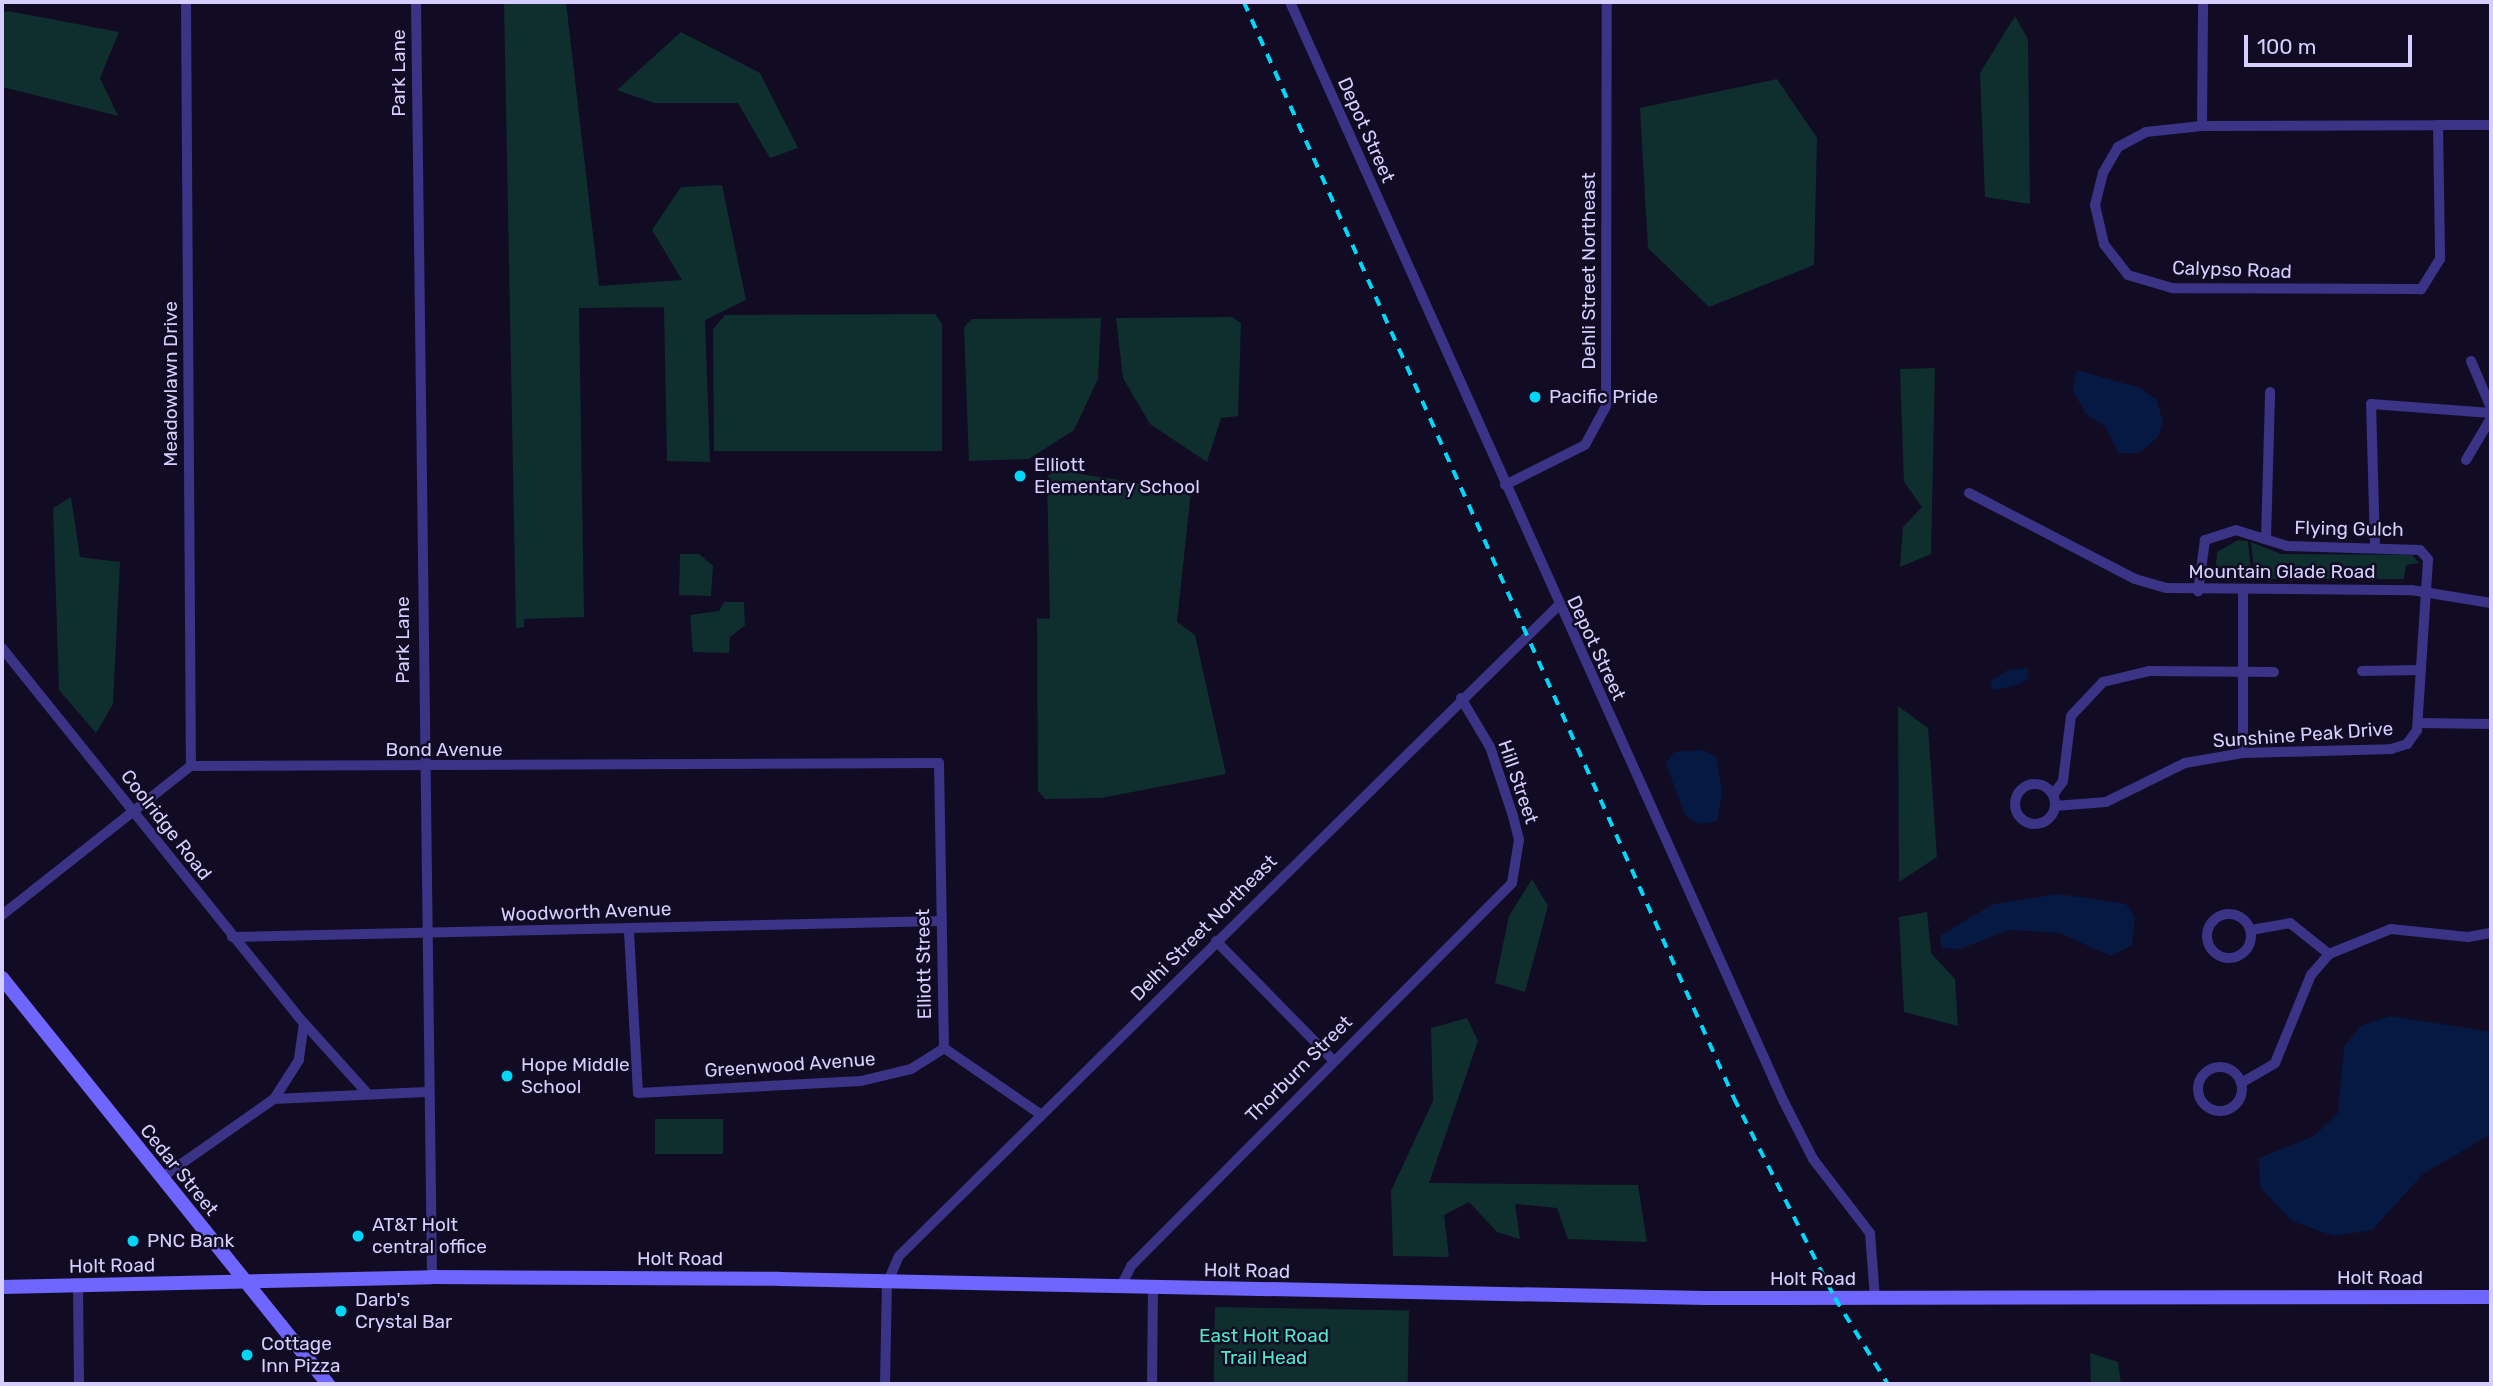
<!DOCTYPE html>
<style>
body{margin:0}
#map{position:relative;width:2493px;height:1386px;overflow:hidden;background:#110c23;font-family:Rubik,sans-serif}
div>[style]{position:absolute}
.green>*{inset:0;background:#0f2e2e;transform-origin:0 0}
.water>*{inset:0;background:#061943}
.street>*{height:10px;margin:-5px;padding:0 5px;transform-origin:5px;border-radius:5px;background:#3a3386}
.street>.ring{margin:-5px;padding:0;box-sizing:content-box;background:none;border:10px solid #3a3386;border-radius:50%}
.secondary>*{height:14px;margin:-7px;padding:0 7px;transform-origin:7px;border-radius:7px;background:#6f65ff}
.rail>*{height:3.5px;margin-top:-1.75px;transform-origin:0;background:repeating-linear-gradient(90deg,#00d7f9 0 10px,transparent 0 19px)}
.dots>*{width:19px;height:19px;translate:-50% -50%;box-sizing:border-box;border:4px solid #110c23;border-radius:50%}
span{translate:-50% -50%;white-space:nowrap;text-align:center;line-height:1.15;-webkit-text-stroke:5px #110c23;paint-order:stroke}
.street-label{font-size:19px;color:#d6ceff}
.poi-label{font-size:19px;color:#d6ceff}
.left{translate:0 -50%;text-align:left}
.park-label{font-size:19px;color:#51e8c8}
.frame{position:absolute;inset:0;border:4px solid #d6ceff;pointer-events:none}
.scale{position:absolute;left:2244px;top:35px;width:168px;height:32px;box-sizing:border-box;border:4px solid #d6ceff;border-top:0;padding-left:9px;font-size:21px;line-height:24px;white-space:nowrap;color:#d6ceff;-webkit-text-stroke:5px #110c23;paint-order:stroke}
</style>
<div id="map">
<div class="green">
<div style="clip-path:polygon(504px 2px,566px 2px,599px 286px,682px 280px,652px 230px,681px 187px,722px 185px,746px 300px,705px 320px,710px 462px,667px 461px,664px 307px,579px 308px,584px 617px,524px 619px,524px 627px,516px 628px)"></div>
<div style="clip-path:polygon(8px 11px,119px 32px,100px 78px,118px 116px,2px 87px,2px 13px)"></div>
<div style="clip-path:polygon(2015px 16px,2028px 39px,2030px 204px,1985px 197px,1980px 73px)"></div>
<div style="clip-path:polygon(681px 32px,760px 73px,798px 148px,770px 158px,738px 103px,654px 103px,617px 90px)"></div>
<div style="clip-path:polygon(1777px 79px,1817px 138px,1814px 265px,1709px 307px,1648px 248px,1640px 108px)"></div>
<div style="clip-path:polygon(935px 314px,942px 324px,942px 451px,714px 451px,713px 329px,725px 315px)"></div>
<div style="clip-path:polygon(1232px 317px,1241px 323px,1238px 416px,1221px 418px,1207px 462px,1150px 424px,1123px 378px,1116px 318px)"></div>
<div style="clip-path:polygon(1101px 318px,1098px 379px,1074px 430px,1029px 459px,969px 461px,964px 327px,972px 319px)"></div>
<div style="clip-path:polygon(1935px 368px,1931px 554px,1900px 567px,1903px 527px,1922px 507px,1904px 482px,1900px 369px)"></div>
<div style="clip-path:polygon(1054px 470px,1191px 491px,1177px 622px,1195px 635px,1226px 774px,1101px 798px,1045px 799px,1038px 791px,1037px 618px,1050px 619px,1047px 477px)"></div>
<div style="clip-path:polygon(71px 497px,80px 557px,120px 562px,113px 704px,96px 733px,59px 690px,53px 508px)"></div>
<div style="clip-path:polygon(2238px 540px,2248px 541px,2252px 579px,2215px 578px,2217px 552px)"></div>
<div style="clip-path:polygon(2251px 542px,2281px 554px,2412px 555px,2419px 563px,2406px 565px,2404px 579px,2255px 579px)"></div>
<div style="clip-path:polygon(680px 554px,699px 554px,713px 566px,711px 596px,679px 595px)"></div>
<div style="clip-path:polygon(724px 602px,744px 602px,745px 625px,730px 637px,729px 653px,693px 652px,690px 615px,719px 611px)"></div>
<div style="clip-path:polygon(1898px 706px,1928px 728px,1937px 857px,1899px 882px)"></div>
<div style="clip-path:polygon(1532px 879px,1548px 906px,1525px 992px,1495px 983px,1509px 916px)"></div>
<div style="clip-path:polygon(1927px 912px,1931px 953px,1955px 979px,1958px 1026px,1904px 1012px,1899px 917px)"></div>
<div style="clip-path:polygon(1467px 1018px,1478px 1041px,1429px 1183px,1638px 1185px,1647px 1242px,1568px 1239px,1557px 1208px,1515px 1204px,1520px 1239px,1497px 1232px,1469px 1202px,1444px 1215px,1449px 1257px,1393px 1256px,1391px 1191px,1433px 1101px,1431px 1028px)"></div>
<div style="left:655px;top:1119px;width:68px;height:35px"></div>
<div style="left:1215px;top:1307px;width:194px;height:77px;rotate:1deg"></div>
<div style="clip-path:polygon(2090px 1353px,2118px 1362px,2121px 1384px,2091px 1384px)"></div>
</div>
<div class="water">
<div style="clip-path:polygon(2077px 370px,2140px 388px,2157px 400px,2163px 423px,2158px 437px,2139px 453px,2118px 453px,2106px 427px,2086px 414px,2073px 391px)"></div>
<div style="clip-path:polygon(2028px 668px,2029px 678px,2017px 685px,1994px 690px,1990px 682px,2008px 670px)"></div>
<div style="clip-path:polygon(1703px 750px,1716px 757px,1722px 792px,1717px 821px,1699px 824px,1685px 815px,1666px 764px,1674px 752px)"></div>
<div style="clip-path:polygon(2059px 894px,2126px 904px,2135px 917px,2132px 945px,2111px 956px,2060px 933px,2009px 930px,1960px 949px,1941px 948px,1940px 936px,1993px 904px)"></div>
<div style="clip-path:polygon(2390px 1016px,2491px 1032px,2491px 1134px,2423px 1174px,2372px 1230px,2334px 1236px,2292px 1221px,2260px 1187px,2259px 1158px,2314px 1136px,2338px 1113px,2344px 1047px,2360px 1026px)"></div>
</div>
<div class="street">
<div style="left:186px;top:2px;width:764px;rotate:89.63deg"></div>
<div style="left:416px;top:2px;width:1275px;rotate:89.28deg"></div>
<div style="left:1290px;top:2px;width:1206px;rotate:65.82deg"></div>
<div style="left:1784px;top:1102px;width:64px;rotate:63deg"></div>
<div style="left:1813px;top:1159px;width:93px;rotate:52.4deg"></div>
<div style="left:1870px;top:1233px;width:65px;rotate:85.6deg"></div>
<div style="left:2438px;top:125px;width:134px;rotate:89.1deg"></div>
<div style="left:2440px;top:259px;width:36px;rotate:122deg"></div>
<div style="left:2421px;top:289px;width:249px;rotate:-179.8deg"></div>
<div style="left:2172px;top:288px;width:46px;rotate:-163.5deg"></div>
<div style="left:2128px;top:275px;width:39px;rotate:-128deg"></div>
<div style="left:2104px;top:244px;width:40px;rotate:-103deg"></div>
<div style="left:2095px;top:205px;width:33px;rotate:-76deg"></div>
<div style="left:2103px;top:173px;width:30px;rotate:-60deg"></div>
<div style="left:2118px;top:147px;width:32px;rotate:-28deg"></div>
<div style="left:2146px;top:132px;width:56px;rotate:-6.1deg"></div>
<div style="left:2202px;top:126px;width:236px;rotate:-0.2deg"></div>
<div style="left:2438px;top:125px;width:53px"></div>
<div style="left:2202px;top:126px;width:124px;rotate:-89.5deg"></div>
<div style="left:2471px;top:361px;width:51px;rotate:66.9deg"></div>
<div style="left:2466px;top:460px;width:49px;rotate:-59.2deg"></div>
<div style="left:1505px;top:485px;width:89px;rotate:-26.6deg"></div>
<div style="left:1585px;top:445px;width:44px;rotate:-61.7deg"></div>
<div style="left:1606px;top:406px;width:404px;rotate:-89.9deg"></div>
<div style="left:1969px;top:493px;width:187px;rotate:27.4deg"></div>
<div style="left:2135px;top:579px;width:33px;rotate:16deg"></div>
<div style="left:2167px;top:588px;width:244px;rotate:0.5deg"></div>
<div style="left:2411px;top:590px;width:81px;rotate:9.2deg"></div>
<div style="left:2266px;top:539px;width:147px;rotate:-88.4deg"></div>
<div style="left:2375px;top:546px;width:142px;rotate:-91.6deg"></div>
<div style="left:2371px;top:404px;width:120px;rotate:4.3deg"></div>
<div style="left:2243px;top:591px;width:162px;rotate:90deg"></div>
<div style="left:2px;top:648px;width:481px;rotate:51.2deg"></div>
<div style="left:304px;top:1023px;width:37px;rotate:98deg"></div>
<div style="left:299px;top:1060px;width:46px;rotate:122.7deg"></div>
<div style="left:2362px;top:671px;width:59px;rotate:-1deg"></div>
<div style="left:2418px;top:723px;width:73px;rotate:0.8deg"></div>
<div class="ring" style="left:2015px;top:784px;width:30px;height:30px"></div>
<div style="left:2053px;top:795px;width:17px;rotate:-54deg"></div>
<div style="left:2063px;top:781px;width:65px;rotate:-83deg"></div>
<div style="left:2071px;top:716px;width:47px;rotate:-46.7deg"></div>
<div style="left:2103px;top:682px;width:47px;rotate:-13.4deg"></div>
<div style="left:2149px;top:671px;width:125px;rotate:0.5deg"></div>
<div style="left:2055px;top:806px;width:51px;rotate:-4.5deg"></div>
<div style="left:2106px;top:802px;width:88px;rotate:-26.3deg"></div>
<div style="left:2185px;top:763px;width:59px;rotate:-9.8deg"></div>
<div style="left:2243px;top:753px;width:148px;rotate:-1.5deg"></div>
<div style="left:2391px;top:749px;width:17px;rotate:-17deg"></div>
<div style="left:2407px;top:744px;width:17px;rotate:-54deg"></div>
<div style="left:2417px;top:730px;width:171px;rotate:-86.3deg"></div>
<div style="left:2428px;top:559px;width:12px;rotate:-132deg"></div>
<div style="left:2420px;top:550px;width:133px;rotate:-178.3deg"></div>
<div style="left:2287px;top:546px;width:53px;rotate:-162.6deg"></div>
<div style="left:2236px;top:530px;width:33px;rotate:162deg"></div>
<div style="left:2205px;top:540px;width:52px;rotate:97.7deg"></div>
<div class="ring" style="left:2207px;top:914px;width:34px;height:34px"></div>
<div style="left:2px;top:915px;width:241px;rotate:-38.3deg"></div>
<div style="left:191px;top:766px;width:748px;rotate:-0.23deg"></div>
<div style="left:939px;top:763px;width:285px;rotate:89deg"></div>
<div style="left:944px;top:1048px;width:116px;rotate:34.5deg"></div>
<div style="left:2251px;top:930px;width:40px;rotate:-10deg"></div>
<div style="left:2290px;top:923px;width:50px;rotate:38.5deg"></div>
<div style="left:629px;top:932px;width:161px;rotate:86.8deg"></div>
<div style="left:638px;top:1093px;width:223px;rotate:-3.1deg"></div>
<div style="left:861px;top:1081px;width:51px;rotate:-13.5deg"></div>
<div style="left:911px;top:1069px;width:39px;rotate:-32deg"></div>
<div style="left:232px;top:937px;width:709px;rotate:-1.29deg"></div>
<div style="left:1216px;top:941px;width:165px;rotate:45.5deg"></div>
<div style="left:304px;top:1023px;width:94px;rotate:48deg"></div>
<div class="ring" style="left:2198px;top:1067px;width:34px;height:34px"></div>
<div style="left:2241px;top:1083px;width:39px;rotate:-30deg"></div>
<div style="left:2275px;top:1063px;width:95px;rotate:-67.8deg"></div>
<div style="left:2311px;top:975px;width:28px;rotate:-49deg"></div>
<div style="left:2329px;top:954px;width:67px;rotate:-22deg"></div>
<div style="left:2391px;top:929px;width:77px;rotate:5.9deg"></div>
<div style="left:2468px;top:937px;width:23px;rotate:-10deg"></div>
<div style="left:161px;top:1178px;width:138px;rotate:-35deg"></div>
<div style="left:274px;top:1099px;width:152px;rotate:-2.6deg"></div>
<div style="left:78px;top:1286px;width:98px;rotate:89.4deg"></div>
<div style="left:1120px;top:1288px;width:25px;rotate:-63deg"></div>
<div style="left:1131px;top:1266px;width:540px;rotate:-45.15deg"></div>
<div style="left:1512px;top:883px;width:44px;rotate:-80.8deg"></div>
<div style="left:1519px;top:840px;width:25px;rotate:-104deg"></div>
<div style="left:1513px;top:816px;width:73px;rotate:-108.4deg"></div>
<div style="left:1490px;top:747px;width:57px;rotate:-120.6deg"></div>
<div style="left:885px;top:1384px;width:100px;rotate:-88.9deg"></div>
<div style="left:887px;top:1284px;width:30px;rotate:-67deg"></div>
<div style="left:899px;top:1256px;width:924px;rotate:-44.61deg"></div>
<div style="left:1152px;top:1384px;width:95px;rotate:-89.4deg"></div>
</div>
<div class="secondary">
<div style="left:2px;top:978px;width:521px;rotate:51.24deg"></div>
<div style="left:2px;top:1287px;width:430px;rotate:-1.3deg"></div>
<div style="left:432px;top:1277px;width:347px;rotate:0.3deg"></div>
<div style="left:779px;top:1279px;width:926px;rotate:1.18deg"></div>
<div style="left:1705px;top:1298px;width:786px;rotate:-0.07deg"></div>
</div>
<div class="rail">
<div style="left:1244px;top:2px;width:1201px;rotate:65.91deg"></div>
<div style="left:1734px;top:1098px;width:224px;rotate:63.2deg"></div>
<div style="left:1835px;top:1298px;width:101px;rotate:58.4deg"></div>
</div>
<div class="dots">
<div style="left:1535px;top:397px;background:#00d7f9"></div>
<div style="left:1020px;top:476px;background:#00d7f9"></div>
<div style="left:507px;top:1076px;background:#00d7f9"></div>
<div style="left:358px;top:1236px;background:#00d7f9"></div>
<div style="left:133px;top:1241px;background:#00d7f9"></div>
<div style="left:341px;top:1311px;background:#00d7f9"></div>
<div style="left:247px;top:1355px;background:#00d7f9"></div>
</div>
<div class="street-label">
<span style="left:399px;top:73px;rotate:-90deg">Park Lane</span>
<span style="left:1366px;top:130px;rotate:66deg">Depot Street</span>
<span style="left:2232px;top:270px;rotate:2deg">Calypso Road</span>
<span style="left:1589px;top:271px;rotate:-90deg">Dehli Street Northeast</span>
<span style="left:171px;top:384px;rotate:-90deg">Meadowlawn Drive</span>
<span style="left:2349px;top:529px;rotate:1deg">Flying Gulch</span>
<span style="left:2282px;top:572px">Mountain Glade Road</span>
<span style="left:403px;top:640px;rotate:-90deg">Park Lane</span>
<span style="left:1596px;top:648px;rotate:65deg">Depot Street</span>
<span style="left:2303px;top:735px;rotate:-4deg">Sunshine Peak Drive</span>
<span style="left:444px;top:750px">Bond Avenue</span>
<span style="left:1518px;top:782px;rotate:71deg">Hill Street</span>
<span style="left:166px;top:825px;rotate:52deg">Coolridge Road</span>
<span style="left:586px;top:912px;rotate:-2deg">Woodworth Avenue</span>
<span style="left:1204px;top:928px;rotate:-45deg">Delhi Street Northeast</span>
<span style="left:924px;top:964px;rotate:-91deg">Elliott Street</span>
<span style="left:790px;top:1065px;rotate:-4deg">Greenwood Avenue</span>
<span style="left:1299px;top:1069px;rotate:-45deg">Thorburn Street</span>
<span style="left:179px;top:1170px;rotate:51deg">Cedar Street</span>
<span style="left:680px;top:1259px">Holt Road</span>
<span style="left:112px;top:1266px;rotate:-1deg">Holt Road</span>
<span style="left:1247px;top:1271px;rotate:1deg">Holt Road</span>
<span style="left:2380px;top:1278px">Holt Road</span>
<span style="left:1813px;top:1279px">Holt Road</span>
</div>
<div class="poi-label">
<span class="left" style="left:1549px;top:397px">Pacific Pride</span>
<span class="left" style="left:1034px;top:476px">Elliott<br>Elementary School</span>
<span class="left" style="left:521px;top:1076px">Hope Middle<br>School</span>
<span class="left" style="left:372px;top:1236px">AT&amp;T Holt<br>central office</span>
<span class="left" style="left:147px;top:1241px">PNC Bank</span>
<span class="left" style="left:355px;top:1311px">Darb's<br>Crystal Bar</span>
<span class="left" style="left:261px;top:1355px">Cottage<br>Inn Pizza</span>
</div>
<div class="park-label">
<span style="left:1264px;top:1347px">East Holt Road<br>Trail Head</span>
</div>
<div class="frame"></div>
<div class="scale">100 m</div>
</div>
